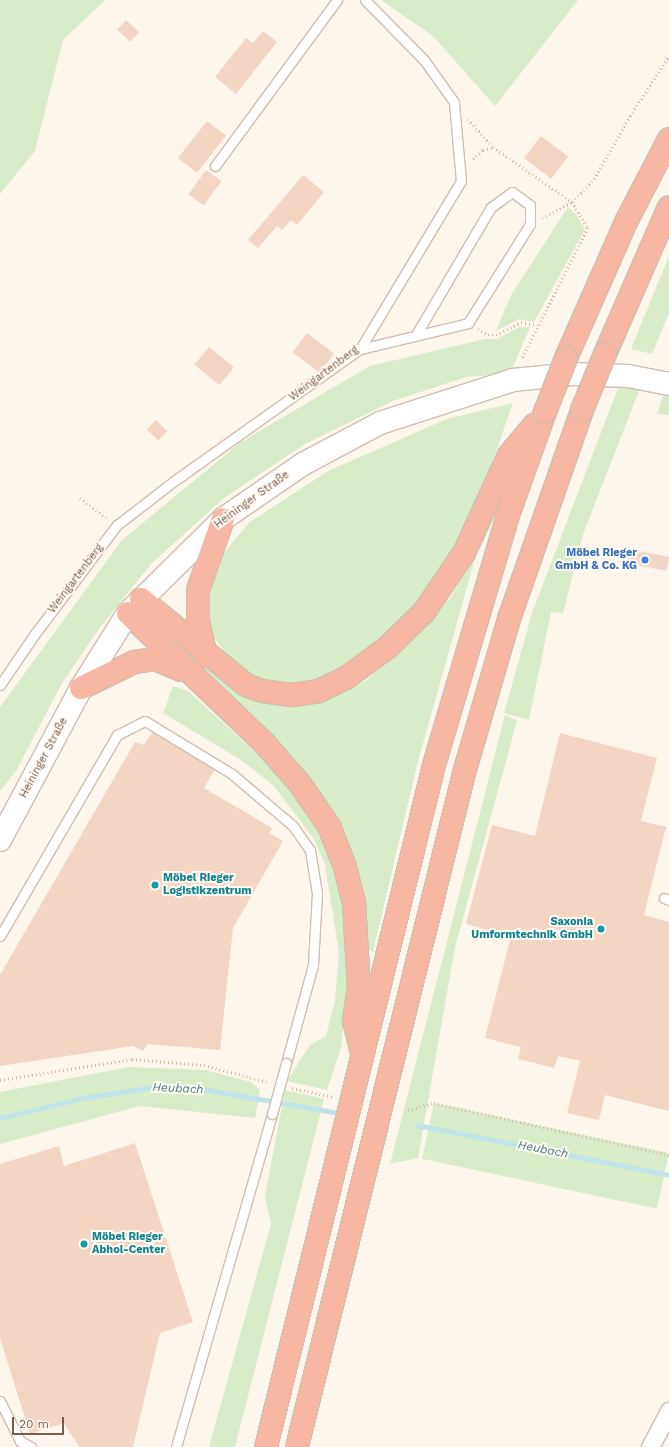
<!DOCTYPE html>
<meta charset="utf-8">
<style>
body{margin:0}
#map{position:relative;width:669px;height:1447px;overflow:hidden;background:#fdf6ec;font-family:"Work Sans",sans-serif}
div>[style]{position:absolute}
.green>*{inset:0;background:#d8ecc9;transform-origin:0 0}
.stream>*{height:5px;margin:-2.5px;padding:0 2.5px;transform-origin:2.5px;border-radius:2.5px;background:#bfe3e8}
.building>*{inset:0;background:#f3d5c3;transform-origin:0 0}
.path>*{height:2.5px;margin-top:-1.25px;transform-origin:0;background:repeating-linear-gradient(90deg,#d9b8a5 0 1px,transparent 0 4px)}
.roads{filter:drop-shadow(1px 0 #d1beb0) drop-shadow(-1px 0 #d1beb0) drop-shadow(0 1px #d1beb0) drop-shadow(0 -1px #d1beb0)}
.lane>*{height:9px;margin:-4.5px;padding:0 4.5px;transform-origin:4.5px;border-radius:4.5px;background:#fff}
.street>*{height:17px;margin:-8.5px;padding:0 8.5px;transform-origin:8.5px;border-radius:8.5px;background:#fff}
.secondary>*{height:22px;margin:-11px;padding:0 11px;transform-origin:11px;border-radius:11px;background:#fff}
.highway>*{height:22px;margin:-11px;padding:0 11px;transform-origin:11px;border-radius:11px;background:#f7b7a3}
.bridges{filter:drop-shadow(1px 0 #d1beb0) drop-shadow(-1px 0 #d1beb0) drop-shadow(0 1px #d1beb0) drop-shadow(0 -1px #d1beb0)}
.lane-bridge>*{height:9px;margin:-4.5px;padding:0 4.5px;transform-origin:4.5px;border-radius:4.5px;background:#fff}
.highway-bridge>*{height:22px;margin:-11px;padding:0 11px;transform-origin:11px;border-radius:11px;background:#f7b7a3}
.dots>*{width:11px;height:11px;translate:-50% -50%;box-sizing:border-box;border:2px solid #fffaf3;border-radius:50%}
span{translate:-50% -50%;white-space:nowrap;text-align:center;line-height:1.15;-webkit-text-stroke:4px #fffaf3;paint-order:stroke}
.street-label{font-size:11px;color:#7a5c4d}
.shop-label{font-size:11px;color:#366cbe;font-weight:700}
.right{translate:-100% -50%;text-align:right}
.culture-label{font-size:11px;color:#0d838f;font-weight:700}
.left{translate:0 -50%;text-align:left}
.water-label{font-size:12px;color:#437c86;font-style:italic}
.scale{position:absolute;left:12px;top:1417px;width:52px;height:18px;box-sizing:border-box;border:2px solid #7a5c4d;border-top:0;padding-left:5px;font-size:12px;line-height:14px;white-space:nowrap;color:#7a5c4d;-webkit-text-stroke:3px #fffaf3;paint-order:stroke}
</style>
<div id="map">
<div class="green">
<div style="clip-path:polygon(0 0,105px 0,63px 40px,35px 151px,0 194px)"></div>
<div style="clip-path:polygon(381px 0,578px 0,495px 106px,433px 36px)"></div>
<div style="clip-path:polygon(568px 207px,575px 213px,585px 229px,534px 322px,519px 319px,496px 331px,511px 295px)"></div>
<div style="clip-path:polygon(669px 256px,669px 313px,652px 354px,631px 349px)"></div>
<div style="clip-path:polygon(519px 327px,530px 327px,510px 374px,466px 377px,393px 401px,305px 444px,224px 498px,151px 564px,98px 630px,62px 683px,16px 771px,0 791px,0 707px,122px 540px,241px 442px,370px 366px,485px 339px,497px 339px)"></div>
<div style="clip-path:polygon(618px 388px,640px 388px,582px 537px,563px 613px,551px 612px,529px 720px,504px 713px,532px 613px)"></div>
<div style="clip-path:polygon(665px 390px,669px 391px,669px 415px,657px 414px)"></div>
<div style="clip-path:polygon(513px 403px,476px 509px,444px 572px,404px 620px,357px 660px,316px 681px,282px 684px,247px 675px,227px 656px,211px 632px,208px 594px,222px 555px,250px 522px,328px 471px,447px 419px)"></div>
<div style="clip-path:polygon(476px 555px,417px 765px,373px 952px,368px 948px,350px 858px,156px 628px,160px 624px,234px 686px,302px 702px,334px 696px,365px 681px,401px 650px,450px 598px)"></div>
<div style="clip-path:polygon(173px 686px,188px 691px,266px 762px,308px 809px,328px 846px,343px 884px,348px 983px,341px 1047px,327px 1090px,287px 1081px,310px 1045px,326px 1036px,335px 1000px,339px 953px,325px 864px,314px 839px,273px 785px,241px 760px,163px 713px)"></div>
<div style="clip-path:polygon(505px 715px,517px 721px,455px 947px,418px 1158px,390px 1164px)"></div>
<div style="clip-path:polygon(128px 1067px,205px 1070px,251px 1082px,260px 1090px,255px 1118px,140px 1106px,0 1144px,0 1092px)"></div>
<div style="clip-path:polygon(285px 1090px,324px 1099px,235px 1447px,209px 1447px,271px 1224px,265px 1196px)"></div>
<div style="left:434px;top:1103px;width:240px;height:57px;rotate:12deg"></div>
</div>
<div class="stream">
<div style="left:0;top:1118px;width:89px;rotate:-13.6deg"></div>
<div style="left:87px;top:1097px;width:69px;rotate:-8.4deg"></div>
<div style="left:155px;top:1087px;width:53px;rotate:3.2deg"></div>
<div style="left:208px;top:1090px;width:127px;rotate:10deg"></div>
<div style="left:417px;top:1125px;width:257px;rotate:11.2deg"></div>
</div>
<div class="building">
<div style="left:126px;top:20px;width:18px;height:13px;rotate:43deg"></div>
<div style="clip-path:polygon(263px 31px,277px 42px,236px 94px,215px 77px,246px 38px,253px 43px)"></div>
<div style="left:207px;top:121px;width:24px;height:47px;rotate:38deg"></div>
<div style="left:541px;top:136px;width:34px;height:28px;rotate:37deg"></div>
<div style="left:206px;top:170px;width:19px;height:30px;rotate:36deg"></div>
<div style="clip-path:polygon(303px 175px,324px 192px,297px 225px,291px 220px,282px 230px,277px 226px,258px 248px,248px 240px)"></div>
<div style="left:307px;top:333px;width:34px;height:24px;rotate:37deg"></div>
<div style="left:209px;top:347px;width:32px;height:23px;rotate:39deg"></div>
<div style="left:156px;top:420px;width:16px;height:13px;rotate:45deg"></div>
<div style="left:623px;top:548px;width:47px;height:14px;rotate:11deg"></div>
<div style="clip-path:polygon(153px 731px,216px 767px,204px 788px,272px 828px,269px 833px,283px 841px,233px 928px,220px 1050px,147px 1044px,143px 1051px,133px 1046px,0 1066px,0 975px,135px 742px,144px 745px)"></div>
<div style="clip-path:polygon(560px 733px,657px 758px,641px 821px,666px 827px,644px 915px,669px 922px,669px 1111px,605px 1095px,599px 1120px,567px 1113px,580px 1061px,558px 1056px,554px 1068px,518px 1059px,521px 1047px,485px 1038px,511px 936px,466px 924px,492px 825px,535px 836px)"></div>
<div style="clip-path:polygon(135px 1143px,193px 1322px,160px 1333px,133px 1447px,79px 1447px,64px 1423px,30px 1434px,0 1338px,0 1164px,59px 1146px,64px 1166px)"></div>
</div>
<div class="path">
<div style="left:468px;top:119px;width:38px;rotate:48deg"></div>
<div style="left:493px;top:147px;width:96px;rotate:34.8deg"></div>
<div style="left:572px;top:202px;width:31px;rotate:58deg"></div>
<div style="left:588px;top:228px;width:147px;rotate:116.7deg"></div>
<div style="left:473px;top:159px;width:13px;rotate:-42deg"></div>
<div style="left:483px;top:150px;width:10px;rotate:-17deg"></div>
<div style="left:542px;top:218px;width:34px;rotate:-28deg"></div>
<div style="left:572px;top:202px;width:32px;rotate:-46deg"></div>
<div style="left:594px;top:179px;width:73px;rotate:-60.3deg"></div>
<div style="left:630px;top:116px;width:72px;rotate:-57deg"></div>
<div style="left:478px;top:329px;width:12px;rotate:31deg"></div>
<div style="left:488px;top:335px;width:8px"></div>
<div style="left:496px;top:335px;width:28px;rotate:-27deg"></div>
<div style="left:521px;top:322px;width:16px;rotate:11deg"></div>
<div style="left:80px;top:498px;width:34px;rotate:37deg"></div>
<div style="left:0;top:1080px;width:134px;rotate:-9deg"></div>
<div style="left:132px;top:1059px;width:72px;rotate:4.8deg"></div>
<div style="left:204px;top:1065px;width:65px;rotate:15.1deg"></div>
<div style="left:292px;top:1088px;width:43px;rotate:12.1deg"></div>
<div style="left:408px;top:1110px;width:27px;rotate:-15deg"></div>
<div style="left:434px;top:1103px;width:241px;rotate:12.5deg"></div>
</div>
<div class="roads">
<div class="lane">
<div style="left:215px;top:166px;width:206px;rotate:-53.7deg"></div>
<div style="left:360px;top:349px;width:111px;rotate:-13.5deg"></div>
<div style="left:468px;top:323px;width:117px;rotate:-57.9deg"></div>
<div style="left:530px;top:224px;width:19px;rotate:-90deg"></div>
<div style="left:530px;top:205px;width:22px;rotate:-144deg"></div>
<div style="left:512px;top:192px;width:26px;rotate:144deg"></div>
<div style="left:491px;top:207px;width:148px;rotate:120.4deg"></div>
<div style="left:0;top:685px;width:60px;rotate:-55.8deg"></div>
<div style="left:34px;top:635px;width:138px;rotate:-53deg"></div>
<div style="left:117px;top:525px;width:72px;rotate:-37.7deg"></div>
<div style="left:174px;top:481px;width:228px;rotate:-35.4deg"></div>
<div style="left:360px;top:349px;width:196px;rotate:-59deg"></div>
<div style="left:461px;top:181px;width:79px;rotate:-95.1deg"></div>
<div style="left:454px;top:102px;width:52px;rotate:-125.5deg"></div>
<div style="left:424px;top:60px;width:84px;rotate:-134.5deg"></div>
<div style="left:664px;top:898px;width:5px;rotate:22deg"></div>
<div style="left:0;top:936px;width:233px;rotate:-59.8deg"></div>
<div style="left:117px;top:735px;width:31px;rotate:-27deg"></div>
<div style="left:145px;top:721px;width:102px;rotate:31.3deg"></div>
<div style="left:232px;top:774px;width:80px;rotate:40.4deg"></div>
<div style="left:293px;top:826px;width:29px;rotate:55deg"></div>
<div style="left:310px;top:850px;width:44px;rotate:80.8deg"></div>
<div style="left:317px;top:893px;width:72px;rotate:93.2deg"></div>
<div style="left:313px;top:965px;width:102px;rotate:105.4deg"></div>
<div style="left:0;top:1401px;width:45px;rotate:63.4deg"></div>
<div style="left:20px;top:1441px;width:13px;rotate:29deg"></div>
<div style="left:176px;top:1447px;width:347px;rotate:-73.9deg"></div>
</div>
<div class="street">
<div style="left:650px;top:1447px;width:41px;rotate:-62.2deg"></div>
</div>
<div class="secondary">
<div style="left:0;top:840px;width:172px;rotate:-61.9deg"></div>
<div style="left:81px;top:688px;width:89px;rotate:-57.9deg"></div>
<div style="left:128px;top:613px;width:134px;rotate:-44.7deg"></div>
<div style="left:223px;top:519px;width:97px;rotate:-34.5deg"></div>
<div style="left:303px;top:464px;width:87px;rotate:-28deg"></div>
<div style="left:380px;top:423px;width:140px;rotate:-17.9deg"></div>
<div style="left:513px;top:380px;width:60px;rotate:-5.7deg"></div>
<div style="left:573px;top:374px;width:55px;rotate:2.1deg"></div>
<div style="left:628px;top:376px;width:42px;rotate:11deg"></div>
</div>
<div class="highway">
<div style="left:605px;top:354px;width:160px;rotate:-66.5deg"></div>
<div style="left:566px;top:358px;width:151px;rotate:-66.2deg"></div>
<div style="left:627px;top:220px;width:91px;rotate:-62.6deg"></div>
<div style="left:141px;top:599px;width:136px;rotate:39.3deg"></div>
<div style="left:246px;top:685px;width:17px;rotate:21deg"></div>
<div style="left:262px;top:691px;width:30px;rotate:8deg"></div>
<div style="left:292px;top:695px;width:27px;rotate:-8deg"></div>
<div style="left:319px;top:691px;width:30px;rotate:-26deg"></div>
<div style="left:346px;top:678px;width:52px;rotate:-36.4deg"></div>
<div style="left:388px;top:647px;width:50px;rotate:-44.2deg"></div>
<div style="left:424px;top:612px;width:71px;rotate:-55.9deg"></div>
<div style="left:464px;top:553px;width:108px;rotate:-65.3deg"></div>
<div style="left:509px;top:455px;width:40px;rotate:-50deg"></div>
<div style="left:128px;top:613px;width:190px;rotate:43.7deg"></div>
<div style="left:265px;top:744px;width:53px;rotate:48.8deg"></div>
<div style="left:300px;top:784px;width:51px;rotate:55.4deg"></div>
<div style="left:329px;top:826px;width:44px;rotate:68.7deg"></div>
<div style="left:345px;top:867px;width:36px;rotate:76deg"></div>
<div style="left:354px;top:902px;width:86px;rotate:86.7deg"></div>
<div style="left:359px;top:988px;width:33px;rotate:99deg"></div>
<div style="left:354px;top:1021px;width:33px;rotate:76deg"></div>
<div style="left:206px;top:656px;width:36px;rotate:-103deg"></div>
<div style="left:198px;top:621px;width:31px;rotate:-90deg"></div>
<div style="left:198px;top:590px;width:75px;rotate:-70.6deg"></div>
<div style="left:81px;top:688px;width:59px;rotate:-26.1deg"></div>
<div style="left:134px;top:662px;width:21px;rotate:-8deg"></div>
<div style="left:155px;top:659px;width:28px;rotate:23deg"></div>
<div style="left:266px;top:1447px;width:702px;rotate:-76.16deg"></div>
<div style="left:434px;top:765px;width:258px;rotate:-73.5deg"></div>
<div style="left:507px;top:518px;width:113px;rotate:-70.3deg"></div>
<div style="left:297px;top:1447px;width:694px;rotate:-76.08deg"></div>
<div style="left:464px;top:773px;width:164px;rotate:-73.7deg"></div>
<div style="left:510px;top:616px;width:218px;rotate:-70.7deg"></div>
</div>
</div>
<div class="bridges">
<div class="lane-bridge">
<div style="left:272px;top:1114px;width:53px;rotate:-74.6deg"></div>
</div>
<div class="highway-bridge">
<div style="left:582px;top:410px;width:61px;rotate:-67.7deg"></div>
<div style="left:545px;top:412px;width:58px;rotate:-68.7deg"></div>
</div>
</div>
<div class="dots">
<div style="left:645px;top:560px;background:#3f7fe0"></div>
<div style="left:155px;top:885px;background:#0f9aa8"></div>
<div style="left:601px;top:929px;background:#0f9aa8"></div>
<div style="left:84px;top:1244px;background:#0f9aa8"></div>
</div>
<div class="street-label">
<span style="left:324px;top:374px;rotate:-37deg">Weingartenberg</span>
<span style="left:252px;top:500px;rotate:-36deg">Heininger Straße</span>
<span style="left:76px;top:579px;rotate:-53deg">Weingartenberg</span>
<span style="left:44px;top:758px;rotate:-62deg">Heininger Straße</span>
</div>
<div class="shop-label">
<span class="right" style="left:637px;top:560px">Möbel Rieger<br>GmbH &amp; Co. KG</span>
</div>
<div class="culture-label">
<span class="left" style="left:163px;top:885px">Möbel Rieger<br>Logistikzentrum</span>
<span class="right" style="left:593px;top:929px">Saxonia<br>Umformtechnik GmbH</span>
<span class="left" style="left:92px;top:1244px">Möbel Rieger<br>Abhol-Center</span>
</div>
<div class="water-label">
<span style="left:178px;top:1089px;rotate:3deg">Heubach</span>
<span style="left:543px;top:1150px;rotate:11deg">Heubach</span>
</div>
<div class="scale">20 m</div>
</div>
